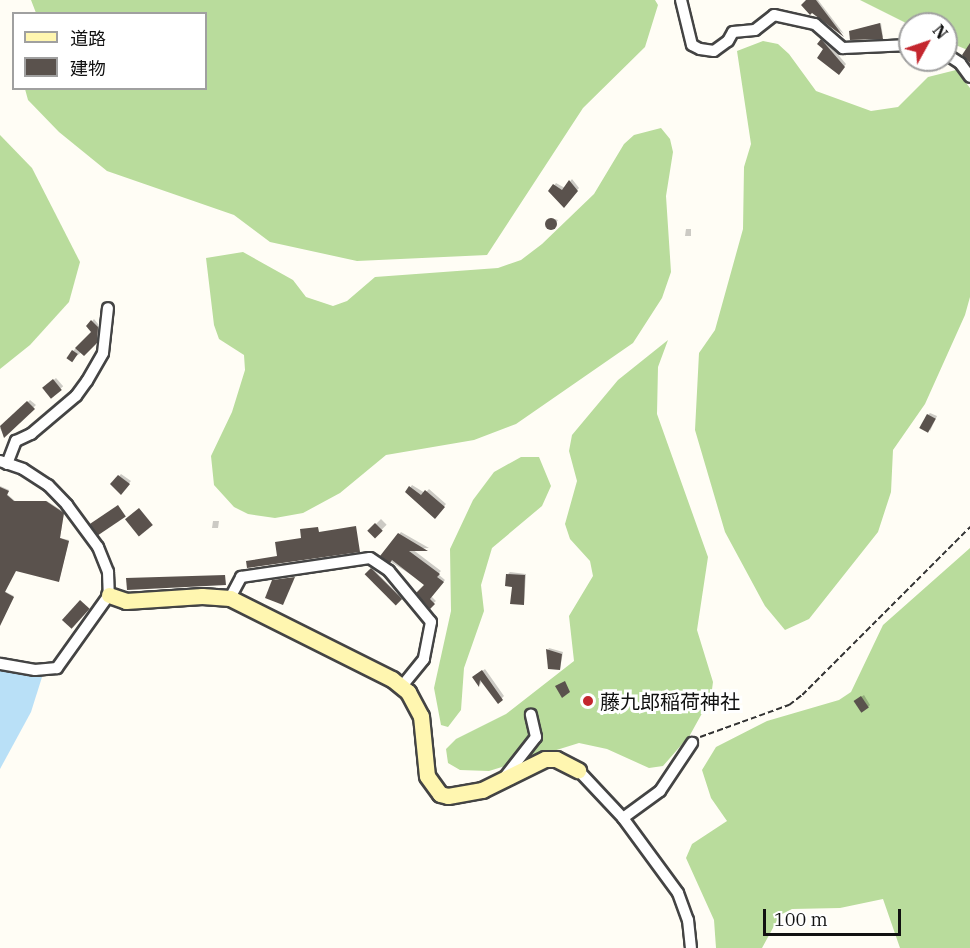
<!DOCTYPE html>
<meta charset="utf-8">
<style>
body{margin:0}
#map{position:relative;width:970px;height:948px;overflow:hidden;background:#fffdf5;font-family:"IBM Plex Serif","Noto Sans JP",serif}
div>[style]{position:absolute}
.forest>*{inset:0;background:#b9dc9c}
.water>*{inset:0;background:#b9e0f7}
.shadow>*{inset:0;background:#0003;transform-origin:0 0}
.building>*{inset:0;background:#5a524d;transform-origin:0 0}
.round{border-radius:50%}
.path>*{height:1.5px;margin-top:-0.75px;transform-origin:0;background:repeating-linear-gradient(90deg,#333 0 6px,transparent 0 9px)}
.roads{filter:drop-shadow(2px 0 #444) drop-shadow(-2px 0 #444) drop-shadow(0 2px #444) drop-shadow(0 -2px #444)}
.street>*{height:10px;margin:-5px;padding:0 5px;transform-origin:5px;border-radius:5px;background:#fff}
.secondary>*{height:15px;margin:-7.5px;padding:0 7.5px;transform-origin:7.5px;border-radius:7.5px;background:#fff6b0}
.dots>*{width:16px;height:16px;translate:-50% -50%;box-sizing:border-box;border:3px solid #fff;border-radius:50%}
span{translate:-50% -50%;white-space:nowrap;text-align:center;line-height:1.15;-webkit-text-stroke:6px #fff;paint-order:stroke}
.poi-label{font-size:20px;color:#111}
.left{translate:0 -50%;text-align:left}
.legend{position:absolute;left:12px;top:12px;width:195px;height:78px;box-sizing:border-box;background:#fff;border:2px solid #a0a0a0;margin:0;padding:8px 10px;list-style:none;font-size:18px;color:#111}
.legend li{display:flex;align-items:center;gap:12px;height:30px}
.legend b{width:30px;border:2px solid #a0a0a0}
.north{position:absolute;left:898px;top:12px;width:60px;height:60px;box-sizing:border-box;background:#fff;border:2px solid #a0a0a0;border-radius:50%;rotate:50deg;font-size:16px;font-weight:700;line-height:24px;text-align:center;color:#111}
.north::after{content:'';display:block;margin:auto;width:21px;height:27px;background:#c4262e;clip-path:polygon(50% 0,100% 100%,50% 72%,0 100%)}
.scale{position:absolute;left:763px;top:909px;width:138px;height:27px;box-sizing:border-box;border:3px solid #111;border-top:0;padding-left:8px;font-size:18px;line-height:21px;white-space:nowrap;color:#111;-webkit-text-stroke:4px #fff;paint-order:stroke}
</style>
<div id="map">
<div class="forest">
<div style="clip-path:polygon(31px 0,655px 0,658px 5px,645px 47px,583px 108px,487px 255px,357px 261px,270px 242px,234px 215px,107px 171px,59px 132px,28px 100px,25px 89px,206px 88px,206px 14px,36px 13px)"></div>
<div style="clip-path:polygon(860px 0,970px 0,970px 51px,946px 41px,946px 24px,910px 25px)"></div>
<div style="clip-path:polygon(763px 41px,778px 44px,789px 54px,816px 91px,871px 111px,898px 107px,928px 77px,956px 70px,970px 88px,970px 297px,965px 315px,925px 404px,893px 450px,891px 492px,878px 532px,809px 619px,785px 630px,765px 606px,725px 532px,695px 430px,699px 353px,715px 330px,743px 229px,744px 167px,751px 144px,737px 51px)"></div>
<div style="clip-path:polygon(661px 128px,670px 139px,673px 152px,666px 196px,671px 272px,662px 298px,633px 343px,516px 424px,474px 440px,386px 455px,340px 493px,303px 513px,275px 518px,248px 514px,234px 507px,214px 485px,211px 456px,232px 412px,245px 370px,244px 355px,219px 339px,214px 325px,206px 258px,243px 252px,293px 280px,306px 297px,333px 306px,347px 301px,375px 277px,498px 268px,521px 260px,542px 244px,594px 194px,624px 144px,634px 135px)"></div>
<div style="clip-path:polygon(0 135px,32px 168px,80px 262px,69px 302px,30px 345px,0 369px)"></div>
<div style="clip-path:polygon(668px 340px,658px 367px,657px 414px,708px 557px,697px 630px,713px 682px,711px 697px,690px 735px,663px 766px,649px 768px,607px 749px,579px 743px,489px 771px,460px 770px,448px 763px,446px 749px,456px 739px,506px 714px,574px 661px,569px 616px,593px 576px,590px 561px,570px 539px,565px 524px,577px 481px,569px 451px,572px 435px,618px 380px)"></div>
<div style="clip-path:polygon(521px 457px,539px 457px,551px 486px,542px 506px,492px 548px,481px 585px,484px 611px,464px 668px,461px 710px,448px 727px,441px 725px,434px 688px,451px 611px,450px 549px,473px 500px,494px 472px)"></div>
<div style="clip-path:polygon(970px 548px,970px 948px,900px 948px,883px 899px,840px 908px,792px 909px,780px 915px,762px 948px,716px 948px,714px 920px,686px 858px,692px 844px,727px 821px,711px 798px,702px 770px,716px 747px,767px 721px,839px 700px,851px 692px,883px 625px)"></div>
</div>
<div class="water">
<div style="clip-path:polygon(0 670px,42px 677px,31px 712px,0 769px)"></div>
</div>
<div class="shadow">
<div style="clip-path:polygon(808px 0,818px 0,844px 34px,812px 11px)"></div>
<div style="clip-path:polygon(881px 23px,883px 37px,852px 39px,852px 31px)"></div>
<div style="clip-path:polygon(908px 23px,911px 24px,910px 37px,905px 36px)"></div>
<div style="clip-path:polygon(824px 38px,846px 64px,841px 71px,819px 44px)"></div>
<div style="clip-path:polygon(572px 179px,579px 188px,564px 205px,550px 191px,556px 183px,565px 188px)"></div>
<div style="clip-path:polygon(551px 218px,558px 220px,551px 230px,545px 227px)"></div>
<div style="clip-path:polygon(686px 229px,691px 229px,691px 236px,685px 236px)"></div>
<div style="clip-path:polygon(94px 319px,98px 324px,98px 339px,74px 358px,73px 351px,93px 332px,88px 326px)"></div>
<div style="left:56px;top:378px;width:11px;height:16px;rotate:49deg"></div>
<div style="clip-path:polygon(30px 400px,36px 405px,4px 436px,0 428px)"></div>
<div style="clip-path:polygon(930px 413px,937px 416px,930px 431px,928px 415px)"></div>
<div style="clip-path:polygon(121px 474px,131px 481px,121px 493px,112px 484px)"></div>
<div style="clip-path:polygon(412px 485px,425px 493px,429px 489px,446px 504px,435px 517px,407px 492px)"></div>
<div style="clip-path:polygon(0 486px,9px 490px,7px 494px,15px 501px,47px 501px,64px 512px,60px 538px,69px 540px,59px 581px,16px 569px,4px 591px,14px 596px,0 624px)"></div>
<div style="left:381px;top:519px;width:8px;height:16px;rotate:45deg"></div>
<div style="clip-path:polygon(213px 521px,219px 521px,218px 528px,212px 528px)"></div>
<div style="clip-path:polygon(401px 532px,429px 548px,412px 549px,441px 571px,438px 574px,445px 580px,431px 596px,436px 601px,430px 606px,427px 585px,382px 556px)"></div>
<div style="left:372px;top:568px;width:41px;height:8px;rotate:45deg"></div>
<div style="clip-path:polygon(510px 572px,526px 574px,524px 603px,508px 574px)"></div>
<div style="clip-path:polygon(549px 648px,563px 652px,560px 669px,548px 650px)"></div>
<div style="clip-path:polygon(485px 669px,504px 696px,498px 702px,482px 679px,480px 685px,474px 677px)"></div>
<div style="clip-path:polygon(864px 695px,870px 705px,868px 707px,858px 699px)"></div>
<div style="clip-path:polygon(588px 699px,594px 699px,593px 706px,588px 705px)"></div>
</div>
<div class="building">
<div style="clip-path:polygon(806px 0,816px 0,844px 37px,812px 13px,810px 15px,801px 5px)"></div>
<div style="clip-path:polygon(880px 23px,883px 39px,850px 40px,849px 31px)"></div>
<div style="clip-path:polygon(821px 39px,845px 67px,839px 75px,817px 58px,823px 49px,817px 44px)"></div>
<div style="clip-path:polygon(970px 43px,970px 63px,962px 55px)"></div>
<div style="clip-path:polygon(569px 180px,578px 191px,564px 208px,548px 191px,553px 184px,562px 190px)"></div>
<div class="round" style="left:545px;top:218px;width:12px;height:12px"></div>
<div style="clip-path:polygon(91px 320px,98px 327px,97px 343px,84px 356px,75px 348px,91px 332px,86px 326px)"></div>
<div style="left:72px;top:350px;width:7px;height:10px;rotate:34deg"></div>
<div style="left:53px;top:379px;width:14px;height:14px;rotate:51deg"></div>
<div style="clip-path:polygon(27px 401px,35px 409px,4px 438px,0 426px)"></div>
<div style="left:927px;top:414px;width:10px;height:16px;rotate:29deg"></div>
<div style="clip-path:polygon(118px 475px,130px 484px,121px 495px,110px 484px)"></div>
<div style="clip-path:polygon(409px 486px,421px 495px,425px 490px,445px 507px,435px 519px,405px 492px)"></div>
<div style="clip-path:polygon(0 487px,9px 491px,7px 495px,14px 501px,46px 501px,64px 513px,60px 538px,69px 541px,59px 582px,16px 571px,5px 592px,14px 597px,0 626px)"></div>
<div style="left:118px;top:505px;width:14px;height:34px;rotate:56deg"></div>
<div style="left:139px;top:508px;width:22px;height:18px;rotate:51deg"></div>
<div style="left:375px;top:523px;width:11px;height:11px;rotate:45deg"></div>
<div style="clip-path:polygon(356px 526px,360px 552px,247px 568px,246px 561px,277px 556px,275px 542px,301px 538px,300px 529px,318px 527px,319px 532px)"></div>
<div style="clip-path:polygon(398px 533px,428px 551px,409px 551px,440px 574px,437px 577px,444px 582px,430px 599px,435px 604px,430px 609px,416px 593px,424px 585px,392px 560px,390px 563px,380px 556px)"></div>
<div style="left:371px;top:568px;width:44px;height:9px;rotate:45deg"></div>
<div style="clip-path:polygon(506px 574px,525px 575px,524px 605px,510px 604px,512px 587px,505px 586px)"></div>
<div style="clip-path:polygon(225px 575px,226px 585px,127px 590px,126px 578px)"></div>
<div style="clip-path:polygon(295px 577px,283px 605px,265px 598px,272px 580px)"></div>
<div style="left:80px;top:600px;width:13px;height:27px;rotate:42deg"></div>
<div style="clip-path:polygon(546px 649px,562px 654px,560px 670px,548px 669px)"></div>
<div style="clip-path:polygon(482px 670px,503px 700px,498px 704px,480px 680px,479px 687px,472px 677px)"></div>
<div style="clip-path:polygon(565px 681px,570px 692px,562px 698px,555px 686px)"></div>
<div style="left:861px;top:696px;width:14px;height:9px;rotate:56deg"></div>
</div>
<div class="path">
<div style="left:700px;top:737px;width:95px;rotate:-19.8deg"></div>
<div style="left:789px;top:705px;width:16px;rotate:-38deg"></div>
<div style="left:802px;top:695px;width:238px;rotate:-45deg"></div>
</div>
<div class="roads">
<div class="street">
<div style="left:681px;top:0;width:46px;rotate:76.3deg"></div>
<div style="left:692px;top:45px;width:9px;rotate:27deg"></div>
<div style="left:700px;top:49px;width:14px;rotate:8deg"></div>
<div style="left:714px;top:51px;width:17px;rotate:-36deg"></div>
<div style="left:728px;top:41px;width:10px;rotate:-61deg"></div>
<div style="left:733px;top:32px;width:22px;rotate:-5deg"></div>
<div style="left:755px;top:30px;width:24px;rotate:-38deg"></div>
<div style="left:774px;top:15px;width:42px;rotate:12.4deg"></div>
<div style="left:815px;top:24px;width:37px;rotate:41deg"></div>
<div style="left:843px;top:48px;width:67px;rotate:-2.6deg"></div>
<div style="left:946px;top:54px;width:17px;rotate:33deg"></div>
<div style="left:960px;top:63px;width:17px;rotate:54deg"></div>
<div style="left:0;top:461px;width:24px;rotate:19deg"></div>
<div style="left:23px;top:469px;width:30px;rotate:33deg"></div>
<div style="left:48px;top:485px;width:28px;rotate:46deg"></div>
<div style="left:67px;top:505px;width:52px;rotate:53.6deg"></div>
<div style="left:98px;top:547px;width:27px;rotate:68deg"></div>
<div style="left:108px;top:572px;width:23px;rotate:88deg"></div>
<div style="left:109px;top:595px;width:90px;rotate:125.5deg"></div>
<div style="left:57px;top:668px;width:22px;rotate:175deg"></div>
<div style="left:35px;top:670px;width:36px;rotate:-170deg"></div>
<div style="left:7px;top:464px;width:25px;rotate:-69deg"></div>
<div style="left:16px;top:441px;width:17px;rotate:-25deg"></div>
<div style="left:31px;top:434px;width:59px;rotate:-40.2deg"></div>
<div style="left:76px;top:396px;width:19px;rotate:-54deg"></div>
<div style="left:87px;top:381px;width:32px;rotate:-60deg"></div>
<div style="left:103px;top:353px;width:45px;rotate:-83.7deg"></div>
<div style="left:230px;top:598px;width:24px;rotate:-62deg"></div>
<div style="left:241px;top:577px;width:130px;rotate:-8.4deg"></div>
<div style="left:370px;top:558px;width:23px;rotate:34deg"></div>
<div style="left:389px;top:571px;width:66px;rotate:50.5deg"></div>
<div style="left:431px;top:622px;width:38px;rotate:101deg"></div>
<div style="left:424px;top:659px;width:35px;rotate:129deg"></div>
<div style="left:578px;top:770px;width:66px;rotate:46.8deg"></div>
<div style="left:623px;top:818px;width:93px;rotate:53.7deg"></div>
<div style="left:678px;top:893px;width:29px;rotate:70deg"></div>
<div style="left:688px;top:920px;width:28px;rotate:84deg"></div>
<div style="left:504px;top:778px;width:52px;rotate:-52deg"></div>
<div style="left:536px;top:737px;width:23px;rotate:-103deg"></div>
<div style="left:623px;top:818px;width:46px;rotate:-36.1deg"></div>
<div style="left:660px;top:791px;width:58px;rotate:-56.3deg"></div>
</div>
<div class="secondary">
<div style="left:109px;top:595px;width:18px;rotate:19deg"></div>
<div style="left:126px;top:601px;width:76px;rotate:-3.8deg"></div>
<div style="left:202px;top:596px;width:28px;rotate:4deg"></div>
<div style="left:230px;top:598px;width:181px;rotate:26.6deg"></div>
<div style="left:392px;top:679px;width:21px;rotate:39deg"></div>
<div style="left:408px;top:692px;width:27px;rotate:62deg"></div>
<div style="left:421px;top:716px;width:60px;rotate:84.3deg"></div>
<div style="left:427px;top:776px;width:22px;rotate:54deg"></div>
<div style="left:440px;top:794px;width:8px;rotate:14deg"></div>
<div style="left:448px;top:796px;width:35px;rotate:-10deg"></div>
<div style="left:482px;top:790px;width:70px;rotate:-26.2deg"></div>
<div style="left:545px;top:759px;width:11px"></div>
<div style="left:556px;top:759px;width:25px;rotate:27deg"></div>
</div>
</div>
<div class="dots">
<div style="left:588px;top:701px;background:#c4262e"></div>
</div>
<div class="poi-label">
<span class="left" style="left:600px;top:701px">藤九郎稲荷神社</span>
</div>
<ul class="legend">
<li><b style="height:8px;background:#fff6b0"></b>道路</li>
<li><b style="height:16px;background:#5a524d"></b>建物</li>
</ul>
<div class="north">N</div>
<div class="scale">100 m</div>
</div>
